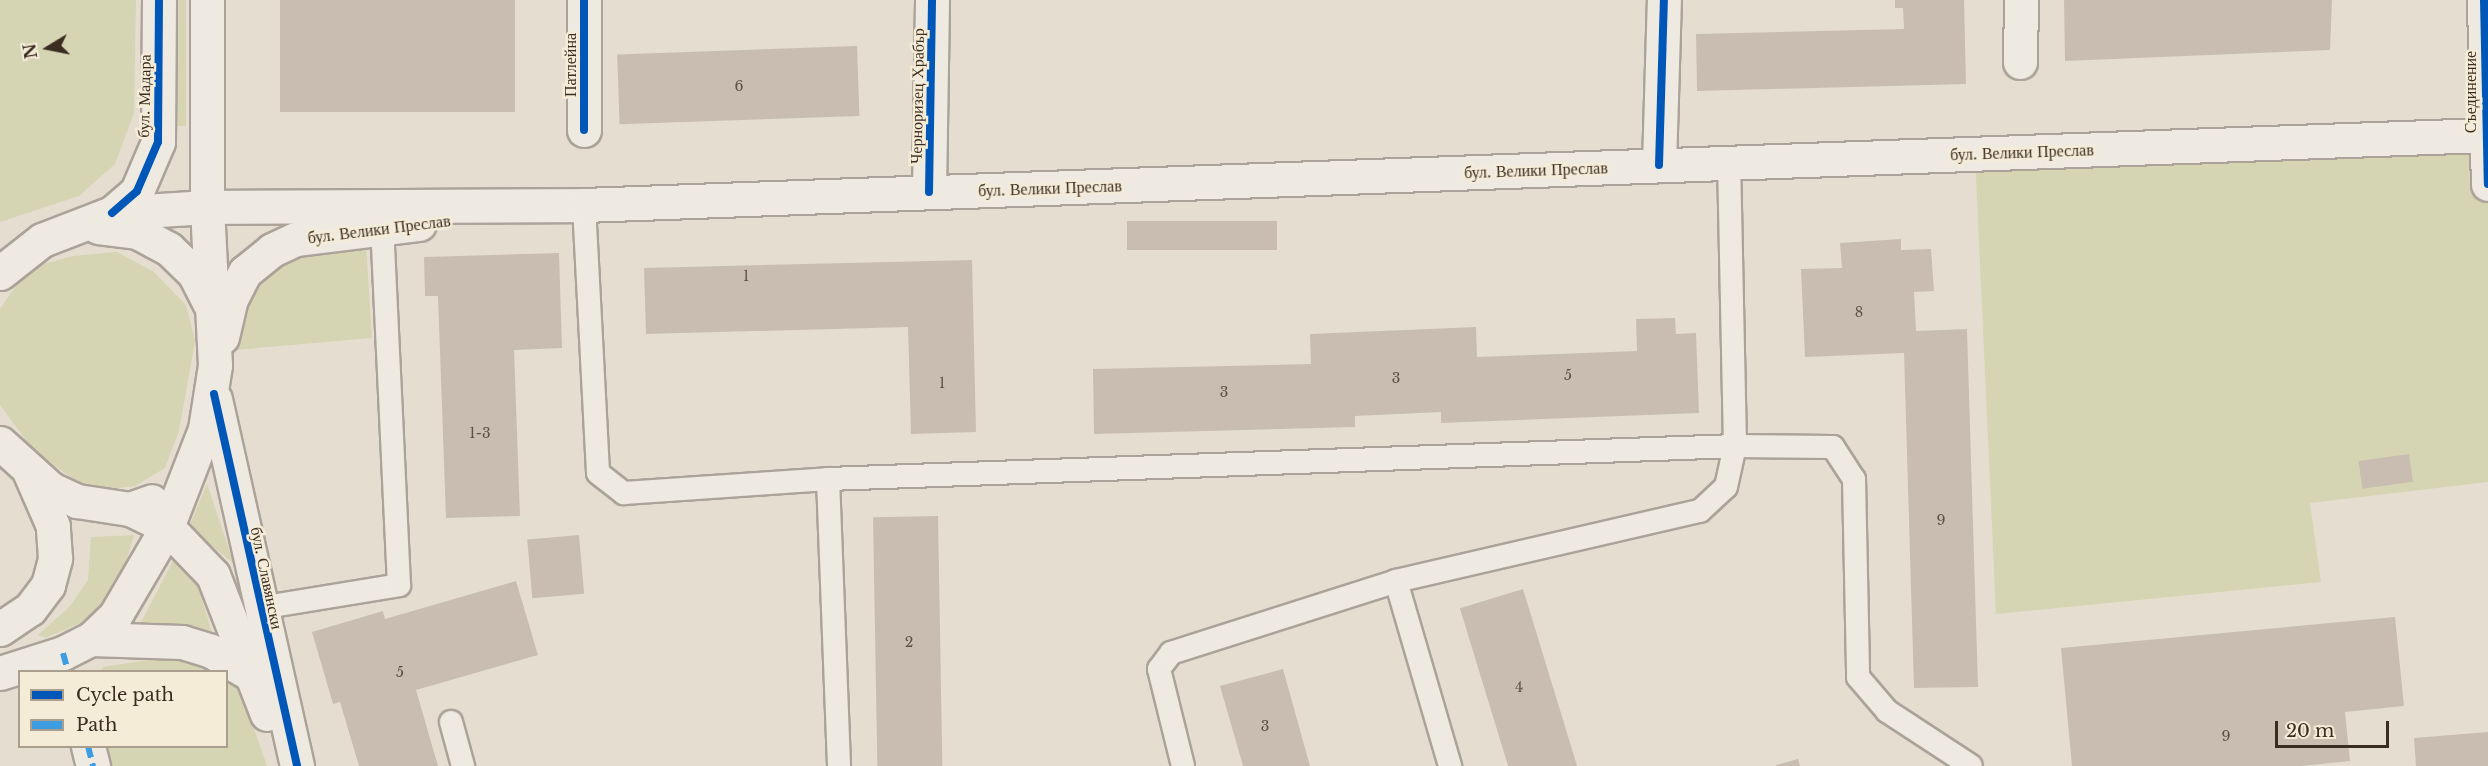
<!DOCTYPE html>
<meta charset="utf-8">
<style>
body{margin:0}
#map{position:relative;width:2488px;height:766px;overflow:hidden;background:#e5ded0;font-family:"Libre Baskerville",serif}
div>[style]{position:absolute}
.green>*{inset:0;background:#d5d4b3;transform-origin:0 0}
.building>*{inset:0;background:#c9bdb1;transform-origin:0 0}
.roads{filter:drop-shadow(2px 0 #aba399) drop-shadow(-2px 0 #aba399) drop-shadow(0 2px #aba399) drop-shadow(0 -2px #aba399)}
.lane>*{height:22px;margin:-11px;padding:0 11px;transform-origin:11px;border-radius:11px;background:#eeeae2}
.street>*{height:33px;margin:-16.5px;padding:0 16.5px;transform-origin:16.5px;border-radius:16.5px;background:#eeeae2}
.secondary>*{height:33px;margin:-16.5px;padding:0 16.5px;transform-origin:16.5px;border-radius:16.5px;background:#eeeae2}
.quiet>*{height:6px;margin-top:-3px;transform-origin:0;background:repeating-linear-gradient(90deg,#3e9ce0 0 12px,transparent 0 18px)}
.cycleway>*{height:8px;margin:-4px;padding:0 4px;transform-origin:4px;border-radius:4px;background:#0057b8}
span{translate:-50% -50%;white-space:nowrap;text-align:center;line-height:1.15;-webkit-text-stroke:5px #f5ecd8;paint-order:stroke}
.number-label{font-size:14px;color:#5e5045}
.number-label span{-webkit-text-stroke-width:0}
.street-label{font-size:16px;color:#3a2c21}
.legend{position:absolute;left:18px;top:670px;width:210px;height:78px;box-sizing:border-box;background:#f5ecd8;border:2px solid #aa9f8f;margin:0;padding:8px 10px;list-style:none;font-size:18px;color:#3a2c21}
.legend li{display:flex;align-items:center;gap:12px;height:30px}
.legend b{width:30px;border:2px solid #aa9f8f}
.north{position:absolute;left:18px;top:18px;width:60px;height:60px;-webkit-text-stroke:4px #f5ecd8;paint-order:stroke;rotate:260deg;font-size:16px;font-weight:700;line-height:24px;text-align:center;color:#3a2c21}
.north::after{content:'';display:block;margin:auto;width:21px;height:27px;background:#3a2c21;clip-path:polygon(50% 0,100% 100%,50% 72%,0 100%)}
.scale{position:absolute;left:2275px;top:721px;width:114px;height:27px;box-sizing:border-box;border:3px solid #3a2c21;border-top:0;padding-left:8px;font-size:18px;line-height:21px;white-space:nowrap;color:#3a2c21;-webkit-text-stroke:4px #f5ecd8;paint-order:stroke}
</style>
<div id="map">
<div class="green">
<div style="clip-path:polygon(0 0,136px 0,134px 113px,115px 164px,79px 196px,0 222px)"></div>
<div style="left:176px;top:0;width:10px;height:126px"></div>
<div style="clip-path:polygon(2484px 135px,2488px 184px,2488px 482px,2310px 503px,2321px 582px,1996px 614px,1975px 154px)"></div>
<div style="clip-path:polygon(366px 246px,372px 338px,235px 350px,235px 323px,258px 279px,301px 251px)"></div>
<div style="clip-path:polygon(117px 252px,154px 272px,186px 305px,195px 341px,179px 431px,165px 468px,135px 486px,104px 490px,79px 483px,33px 450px,0 405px,0 309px,27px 269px,72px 256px)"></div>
<div style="clip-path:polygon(207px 484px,234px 564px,189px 527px)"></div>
<div style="clip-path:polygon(134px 535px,120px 582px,87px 620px,45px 638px,38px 635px,70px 606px,88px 580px,91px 537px)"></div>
<div style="clip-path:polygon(176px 555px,190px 561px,212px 632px,139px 626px)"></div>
<div style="clip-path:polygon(174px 656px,208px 671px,100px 672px,103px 667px)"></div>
<div style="clip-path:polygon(227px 680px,239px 686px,267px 766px,111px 766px,106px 747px,226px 746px)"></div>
</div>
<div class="building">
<div style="left:280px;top:0;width:235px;height:112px"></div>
<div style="clip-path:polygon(1895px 0,1964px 0,1966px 84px,1697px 91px,1696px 34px,1904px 29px,1903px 8px,1895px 8px)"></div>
<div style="clip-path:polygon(2064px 0,2332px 0,2330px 50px,2065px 61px)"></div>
<div style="left:857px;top:46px;width:70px;height:240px;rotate:88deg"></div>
<div style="left:1277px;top:221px;width:29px;height:150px;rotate:90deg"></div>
<div style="clip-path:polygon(1901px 239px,1901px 250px,1931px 249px,1934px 291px,1914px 292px,1916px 331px,1967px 329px,1978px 687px,1914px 688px,1904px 353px,1805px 357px,1801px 269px,1842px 268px,1840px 243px)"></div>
<div style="clip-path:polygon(559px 253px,562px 348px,514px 350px,520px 516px,446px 518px,438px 296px,425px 296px,424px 257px)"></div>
<div style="clip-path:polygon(972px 260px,976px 432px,911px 434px,908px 327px,646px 334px,644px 268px)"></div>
<div style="clip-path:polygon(1675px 318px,1676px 334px,1696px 333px,1699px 413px,1441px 423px,1441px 412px,1355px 416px,1355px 427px,1094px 434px,1093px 369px,1311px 364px,1310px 334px,1476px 327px,1477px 357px,1637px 351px,1636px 319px)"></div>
<div style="left:2409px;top:454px;width:28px;height:51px;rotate:82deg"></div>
<div style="left:938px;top:516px;width:250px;height:65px;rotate:89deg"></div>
<div style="left:579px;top:535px;width:59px;height:52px;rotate:85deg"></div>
<div style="clip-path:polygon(516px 581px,538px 655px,416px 690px,438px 766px,359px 766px,340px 702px,333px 704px,312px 632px,383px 611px,385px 619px)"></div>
<div style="left:1523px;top:589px;width:185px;height:66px;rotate:73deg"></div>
<div style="clip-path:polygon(2395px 617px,2404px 706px,2345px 712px,2350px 761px,2302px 766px,2072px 766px,2061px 648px)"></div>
<div style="clip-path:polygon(1283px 669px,1310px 766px,1243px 766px,1220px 686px)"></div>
<div style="clip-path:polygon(2488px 732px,2488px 766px,2416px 766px,2414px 738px)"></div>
<div style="clip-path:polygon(1798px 759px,1800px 766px,1776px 766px,1776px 765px)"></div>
</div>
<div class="roads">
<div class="lane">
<div style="left:584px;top:205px;width:268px;rotate:87deg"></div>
<div style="left:598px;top:473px;width:33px;rotate:38deg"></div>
<div style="left:624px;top:493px;width:204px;rotate:-3.9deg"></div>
<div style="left:828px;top:479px;width:908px;rotate:-2.08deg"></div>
<div style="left:1735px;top:446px;width:284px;rotate:-91.2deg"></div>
<div style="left:828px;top:479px;width:287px;rotate:87.8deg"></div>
<div style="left:1396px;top:581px;width:193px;rotate:73.7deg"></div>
<div style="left:259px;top:608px;width:142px;rotate:-9.3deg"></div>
<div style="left:399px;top:585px;width:356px;rotate:-92.7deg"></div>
<div style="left:451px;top:722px;width:46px;rotate:74.7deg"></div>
<div style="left:1183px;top:766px;width:100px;rotate:-103.9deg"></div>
<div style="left:1159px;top:669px;width:20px;rotate:-53deg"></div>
<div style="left:1171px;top:653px;width:236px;rotate:-17.7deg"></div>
<div style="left:1396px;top:581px;width:312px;rotate:-13deg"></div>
<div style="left:1700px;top:511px;width:35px;rotate:-43deg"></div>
<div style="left:1726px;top:487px;width:42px;rotate:-77.6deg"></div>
<div style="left:1735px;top:446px;width:98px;rotate:0.6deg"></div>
<div style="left:1833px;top:447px;width:38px;rotate:57deg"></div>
<div style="left:1854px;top:479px;width:198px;rotate:88.8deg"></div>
<div style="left:1858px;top:677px;width:45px;rotate:49.5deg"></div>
<div style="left:1887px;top:711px;width:100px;rotate:33.2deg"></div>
</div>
<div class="street">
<div style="left:584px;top:0;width:130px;rotate:90deg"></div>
<div style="left:2020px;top:62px;width:62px;rotate:-89.1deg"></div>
<div style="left:1659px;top:165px;width:165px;rotate:-88.3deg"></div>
<div style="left:929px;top:192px;width:192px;rotate:-89.1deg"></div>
<div style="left:88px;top:746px;width:21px;rotate:76deg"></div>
</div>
<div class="secondary">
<div style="left:2484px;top:0;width:184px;rotate:88.8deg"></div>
<div style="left:112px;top:213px;width:33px;rotate:-41deg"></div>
<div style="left:137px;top:191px;width:53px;rotate:-66.8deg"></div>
<div style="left:158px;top:142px;width:142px;rotate:-89.6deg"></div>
<div style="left:98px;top:227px;width:39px;rotate:7deg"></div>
<div style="left:137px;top:232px;width:36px;rotate:28deg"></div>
<div style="left:169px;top:249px;width:35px;rotate:44deg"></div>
<div style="left:194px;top:273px;width:34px;rotate:63deg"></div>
<div style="left:0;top:273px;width:53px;rotate:-38.2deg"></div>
<div style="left:42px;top:240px;width:75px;rotate:-21.1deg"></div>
<div style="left:112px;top:213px;width:95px;rotate:-3.6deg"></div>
<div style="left:207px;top:207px;width:377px;rotate:-0.3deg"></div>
<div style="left:584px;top:205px;width:1905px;rotate:-2.11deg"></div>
<div style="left:222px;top:337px;width:39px;rotate:-77deg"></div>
<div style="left:231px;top:299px;width:30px;rotate:-63deg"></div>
<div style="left:245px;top:272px;width:35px;rotate:-39deg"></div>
<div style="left:272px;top:250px;width:26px;rotate:-25deg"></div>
<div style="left:296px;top:239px;width:124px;rotate:-7deg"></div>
<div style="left:215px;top:399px;width:376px;rotate:77.4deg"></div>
<div style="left:0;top:443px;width:69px;rotate:42deg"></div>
<div style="left:51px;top:489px;width:29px;rotate:25deg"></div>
<div style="left:77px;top:501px;width:54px;rotate:8.6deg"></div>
<div style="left:130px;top:509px;width:23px;rotate:-20deg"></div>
<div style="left:130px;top:509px;width:41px;rotate:25.9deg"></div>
<div style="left:167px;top:527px;width:66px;rotate:46.2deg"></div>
<div style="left:213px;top:575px;width:149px;rotate:68.8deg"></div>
<div style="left:0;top:629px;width:36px;rotate:-34deg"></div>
<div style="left:30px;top:609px;width:30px;rotate:-53deg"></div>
<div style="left:48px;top:585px;width:28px;rotate:-75deg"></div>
<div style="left:55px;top:558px;width:32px;rotate:-94deg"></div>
<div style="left:53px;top:526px;width:58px;rotate:-113.5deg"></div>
<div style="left:91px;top:639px;width:91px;rotate:1.9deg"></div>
<div style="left:182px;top:642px;width:30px;rotate:17deg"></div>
<div style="left:211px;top:651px;width:48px;rotate:30.3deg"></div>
<div style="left:0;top:673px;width:66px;rotate:-17.6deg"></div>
<div style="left:63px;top:653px;width:31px;rotate:-27deg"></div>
<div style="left:91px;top:639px;width:33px;rotate:-44deg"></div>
<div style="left:115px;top:616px;width:103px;rotate:-59.7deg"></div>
<div style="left:167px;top:527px;width:105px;rotate:-68.8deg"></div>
<div style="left:205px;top:429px;width:65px;rotate:-81.1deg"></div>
<div style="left:215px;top:365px;width:158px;rotate:-92.9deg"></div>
<div style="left:207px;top:207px;width:207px;rotate:-90deg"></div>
</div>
</div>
<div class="quiet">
<div style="left:63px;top:653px;width:20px;rotate:75deg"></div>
<div style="left:88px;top:746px;width:21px;rotate:76deg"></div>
</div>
<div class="cycleway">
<div style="left:584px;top:0;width:130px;rotate:90deg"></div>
<div style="left:2484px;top:0;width:184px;rotate:88.8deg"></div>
<div style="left:1659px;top:165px;width:165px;rotate:-88.3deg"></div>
<div style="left:929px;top:192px;width:192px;rotate:-89.1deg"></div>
<div style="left:112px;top:213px;width:33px;rotate:-41deg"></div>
<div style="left:137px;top:191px;width:53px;rotate:-66.8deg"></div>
<div style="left:158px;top:142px;width:142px;rotate:-89.6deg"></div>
<div style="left:214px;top:394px;width:381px;rotate:77.4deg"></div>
</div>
<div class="number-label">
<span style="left:739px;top:86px">6</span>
<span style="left:746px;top:276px">1</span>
<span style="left:1859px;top:312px">8</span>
<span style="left:1568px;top:375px">5</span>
<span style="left:1396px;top:378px">3</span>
<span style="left:942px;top:383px">1</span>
<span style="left:1224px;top:392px">3</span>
<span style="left:480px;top:433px">1-3</span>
<span style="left:1941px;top:520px">9</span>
<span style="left:909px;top:642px">2</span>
<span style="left:400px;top:672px">5</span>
<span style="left:1519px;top:687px">4</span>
<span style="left:1265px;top:726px">3</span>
<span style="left:2226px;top:736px">9</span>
</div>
<div class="street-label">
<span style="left:570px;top:65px;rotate:-90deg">Патлейна</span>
<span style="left:2470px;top:92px;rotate:-90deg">Съединение</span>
<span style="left:144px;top:96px;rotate:-89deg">бул. Мадара</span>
<span style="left:917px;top:96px;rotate:-89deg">Черноризец Храбър</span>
<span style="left:2022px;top:152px;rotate:-2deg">бул. Велики Преслав</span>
<span style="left:1536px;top:170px;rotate:-2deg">бул. Велики Преслав</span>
<span style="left:1050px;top:188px;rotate:-2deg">бул. Велики Преслав</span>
<span style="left:379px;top:229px;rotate:-7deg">бул. Велики Преслав</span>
<span style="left:267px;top:578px;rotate:78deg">бул. Славянски</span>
</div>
<ul class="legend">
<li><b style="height:8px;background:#0057b8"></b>Cycle path</li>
<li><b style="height:8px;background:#3e9ce0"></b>Path</li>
</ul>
<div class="north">N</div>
<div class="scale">20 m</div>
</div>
